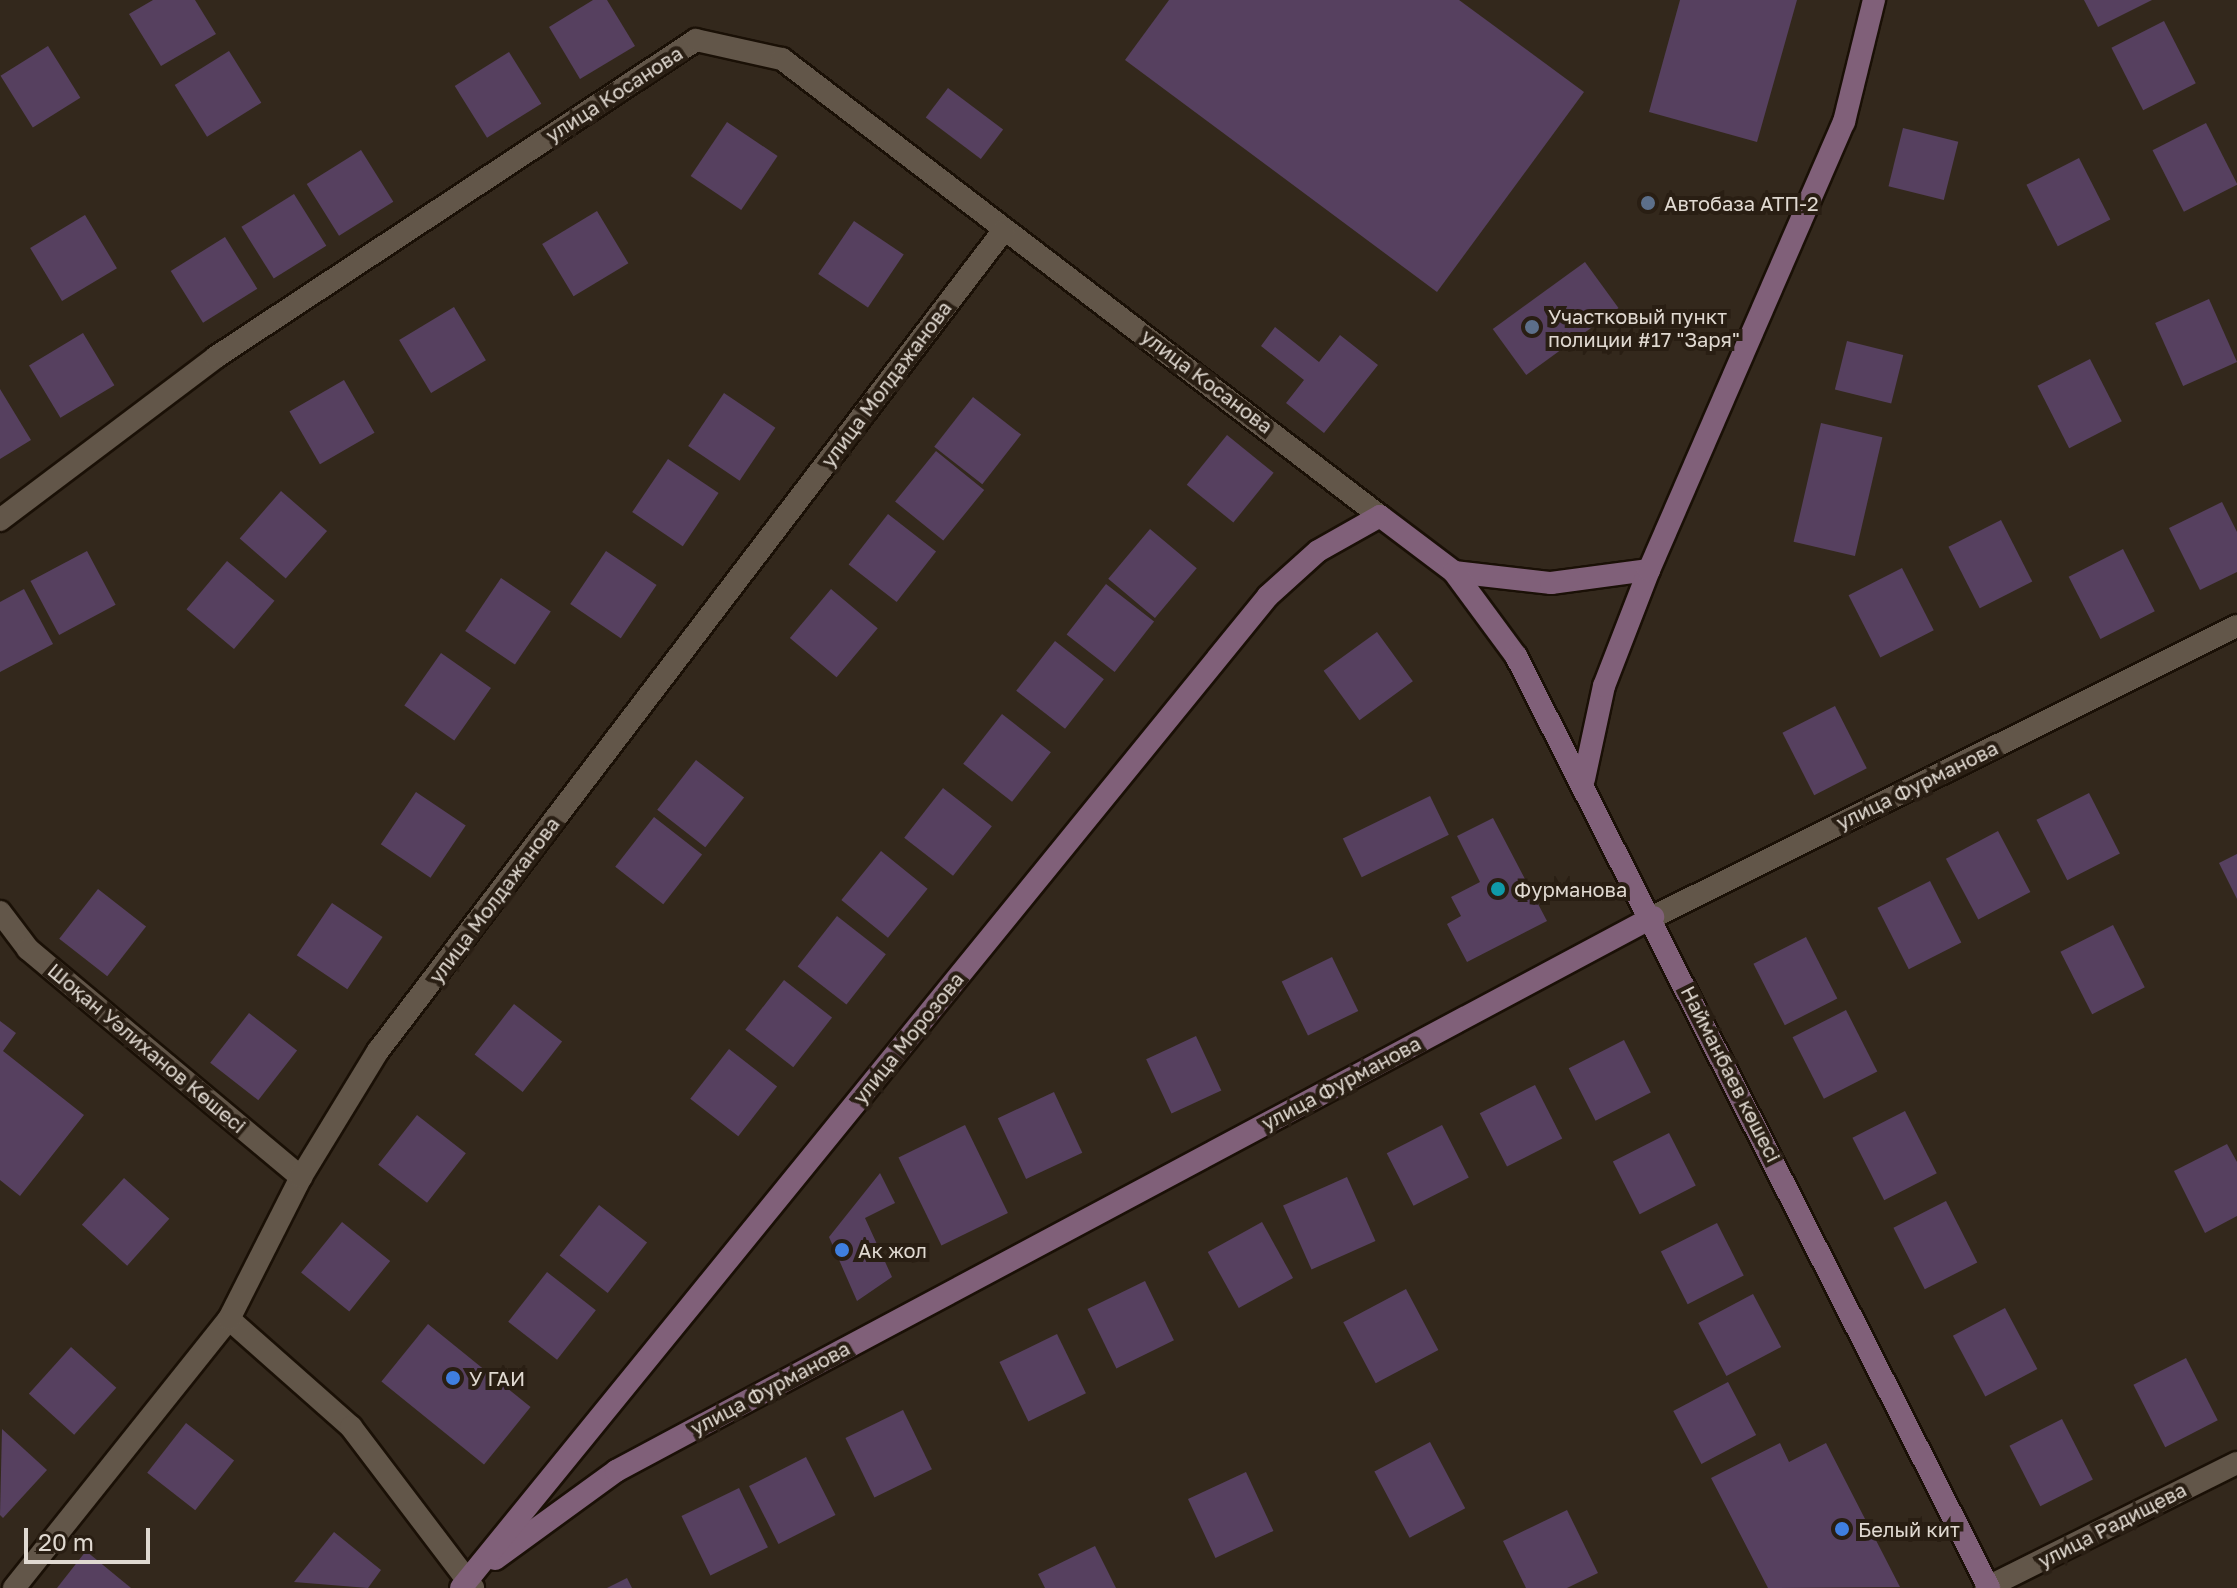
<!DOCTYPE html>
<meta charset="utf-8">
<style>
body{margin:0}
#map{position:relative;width:2237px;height:1588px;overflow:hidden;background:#33281c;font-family:"Golos Text",sans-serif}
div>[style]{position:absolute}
.building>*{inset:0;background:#56405f;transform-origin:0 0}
.roads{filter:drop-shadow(2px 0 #1a1006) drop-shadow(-2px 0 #1a1006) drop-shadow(0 2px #1a1006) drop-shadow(0 -2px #1a1006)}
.minor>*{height:22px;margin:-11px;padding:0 11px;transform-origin:11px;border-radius:11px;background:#625649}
.secondary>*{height:22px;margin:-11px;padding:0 11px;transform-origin:11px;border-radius:11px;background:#806079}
.dots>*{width:22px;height:22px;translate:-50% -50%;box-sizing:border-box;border:4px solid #291e13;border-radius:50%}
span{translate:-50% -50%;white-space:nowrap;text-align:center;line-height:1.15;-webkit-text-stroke:8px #291e13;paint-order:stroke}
.street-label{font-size:20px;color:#e0d9d1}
.poi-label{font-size:20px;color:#e0d9d1}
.left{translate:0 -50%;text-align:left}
.scale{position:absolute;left:24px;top:1528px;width:126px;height:36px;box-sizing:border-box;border:4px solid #e0d9d1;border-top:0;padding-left:10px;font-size:24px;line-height:28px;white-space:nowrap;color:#e0d9d1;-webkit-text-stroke:6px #291e13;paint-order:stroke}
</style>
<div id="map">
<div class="building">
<div style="clip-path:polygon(153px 0,195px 0,216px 34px,161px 66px,129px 14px)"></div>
<div style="clip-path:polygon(593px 0,607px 0,635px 46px,580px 79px,549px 27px)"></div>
<div style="clip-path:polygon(1169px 0,1459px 0,1584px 92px,1437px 292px,1125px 60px)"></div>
<div style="clip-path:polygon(1680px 0,1797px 0,1757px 142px,1649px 112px)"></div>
<div style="clip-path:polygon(2084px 0,2152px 0,2098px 27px)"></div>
<div style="left:2164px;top:21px;width:70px;height:59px;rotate:63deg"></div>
<div style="left:48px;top:46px;width:61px;height:56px;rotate:58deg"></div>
<div style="left:229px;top:51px;width:61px;height:64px;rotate:58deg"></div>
<div style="left:509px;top:52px;width:61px;height:64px;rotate:58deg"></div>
<div style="left:948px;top:88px;width:69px;height:37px;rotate:37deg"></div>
<div style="left:727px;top:122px;width:61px;height:65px;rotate:34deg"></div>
<div style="left:2206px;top:123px;width:69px;height:60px;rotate:63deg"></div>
<div style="left:1903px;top:128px;width:57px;height:60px;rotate:14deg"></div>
<div style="left:361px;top:150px;width:61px;height:64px;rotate:58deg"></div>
<div style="left:2079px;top:158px;width:69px;height:59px;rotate:63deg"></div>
<div style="left:294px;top:194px;width:61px;height:62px;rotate:58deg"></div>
<div style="left:597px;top:211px;width:61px;height:64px;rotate:59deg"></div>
<div style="left:85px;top:215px;width:62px;height:64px;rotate:59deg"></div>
<div style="left:854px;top:221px;width:60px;height:64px;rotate:34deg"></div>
<div style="left:225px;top:237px;width:61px;height:64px;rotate:58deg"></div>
<div style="left:1585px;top:262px;width:57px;height:114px;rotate:54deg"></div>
<div style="left:2209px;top:299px;width:69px;height:59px;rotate:66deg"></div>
<div style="left:454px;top:307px;width:62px;height:64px;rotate:59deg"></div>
<div style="clip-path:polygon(1275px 327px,1319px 362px,1340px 335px,1378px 365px,1324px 433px,1286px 403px,1304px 380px,1261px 346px)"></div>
<div style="left:83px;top:333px;width:61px;height:63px;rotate:59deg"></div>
<div style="left:1847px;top:341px;width:58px;height:50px;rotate:14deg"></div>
<div style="left:2090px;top:359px;width:70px;height:59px;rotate:63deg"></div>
<div style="left:344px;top:380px;width:61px;height:63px;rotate:60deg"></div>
<div style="clip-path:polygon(0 389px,31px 440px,0 459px)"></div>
<div style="left:724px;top:393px;width:62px;height:64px;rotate:34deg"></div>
<div style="left:973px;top:397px;width:61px;height:63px;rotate:38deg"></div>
<div style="left:1821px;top:423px;width:63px;height:122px;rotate:13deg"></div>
<div style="left:1227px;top:435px;width:60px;height:64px;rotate:39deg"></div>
<div style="left:936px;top:451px;width:62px;height:65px;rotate:39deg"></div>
<div style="left:668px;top:459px;width:61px;height:64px;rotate:34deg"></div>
<div style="left:281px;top:491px;width:61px;height:63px;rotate:41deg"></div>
<div style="clip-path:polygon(2222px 502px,2237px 532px,2237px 572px,2200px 590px,2169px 528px)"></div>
<div style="left:888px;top:514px;width:61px;height:64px;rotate:38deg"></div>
<div style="left:2001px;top:520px;width:69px;height:59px;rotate:63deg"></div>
<div style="left:1150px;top:529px;width:61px;height:65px;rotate:40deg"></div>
<div style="left:2123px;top:549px;width:70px;height:61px;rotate:63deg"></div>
<div style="left:87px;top:551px;width:61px;height:64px;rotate:62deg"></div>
<div style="left:606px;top:551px;width:61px;height:64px;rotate:34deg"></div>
<div style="left:227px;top:561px;width:62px;height:63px;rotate:40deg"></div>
<div style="left:1902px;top:568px;width:70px;height:60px;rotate:63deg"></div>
<div style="left:501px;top:578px;width:60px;height:64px;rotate:34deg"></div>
<div style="left:1106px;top:584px;width:61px;height:64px;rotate:38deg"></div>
<div style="clip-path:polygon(24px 589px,53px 644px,0 672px,0 602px)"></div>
<div style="left:831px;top:589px;width:61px;height:64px;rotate:40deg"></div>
<div style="left:1377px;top:632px;width:61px;height:66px;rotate:54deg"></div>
<div style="left:1055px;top:641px;width:62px;height:63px;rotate:38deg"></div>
<div style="left:441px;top:653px;width:61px;height:64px;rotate:35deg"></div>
<div style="left:1835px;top:706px;width:70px;height:59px;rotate:63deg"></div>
<div style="left:1002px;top:714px;width:62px;height:63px;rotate:38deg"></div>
<div style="left:696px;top:760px;width:61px;height:63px;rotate:38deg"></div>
<div style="left:943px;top:788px;width:62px;height:63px;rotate:38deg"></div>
<div style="left:416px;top:792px;width:60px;height:63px;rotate:34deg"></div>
<div style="left:2089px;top:793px;width:68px;height:59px;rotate:63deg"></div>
<div style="left:1430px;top:796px;width:43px;height:97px;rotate:64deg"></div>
<div style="left:654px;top:817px;width:61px;height:63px;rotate:38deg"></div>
<div style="clip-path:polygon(1493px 818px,1547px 921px,1467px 962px,1447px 924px,1461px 916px,1451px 897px,1480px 882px,1457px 836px)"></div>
<div style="left:1998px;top:831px;width:69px;height:59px;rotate:62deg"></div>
<div style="left:881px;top:851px;width:60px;height:63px;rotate:39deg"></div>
<div style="clip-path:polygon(2237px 854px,2237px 899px,2219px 863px)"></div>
<div style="left:1930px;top:881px;width:69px;height:59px;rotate:63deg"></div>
<div style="left:98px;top:889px;width:61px;height:63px;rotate:38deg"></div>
<div style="left:332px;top:903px;width:61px;height:63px;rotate:34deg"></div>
<div style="left:837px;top:916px;width:62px;height:64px;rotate:38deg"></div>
<div style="left:2113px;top:925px;width:70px;height:59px;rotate:63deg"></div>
<div style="left:1806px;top:937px;width:69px;height:59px;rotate:63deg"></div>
<div style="left:1332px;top:957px;width:60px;height:56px;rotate:64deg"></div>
<div style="left:784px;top:980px;width:61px;height:63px;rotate:38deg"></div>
<div style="left:514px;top:1004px;width:61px;height:64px;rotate:38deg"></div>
<div style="left:1846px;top:1010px;width:69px;height:60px;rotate:63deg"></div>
<div style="left:249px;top:1013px;width:61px;height:63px;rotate:38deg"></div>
<div style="clip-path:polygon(0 1021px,16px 1033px,3px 1051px,84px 1115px,20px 1196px,0 1180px)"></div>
<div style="left:1196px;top:1036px;width:60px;height:55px;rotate:65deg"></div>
<div style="left:1624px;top:1040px;width:59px;height:62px;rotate:63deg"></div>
<div style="left:729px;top:1049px;width:61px;height:63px;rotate:38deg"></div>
<div style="left:1535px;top:1085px;width:60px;height:62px;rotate:63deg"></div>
<div style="left:1054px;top:1092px;width:67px;height:62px;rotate:65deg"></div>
<div style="left:1905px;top:1111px;width:70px;height:59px;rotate:63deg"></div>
<div style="left:417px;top:1115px;width:62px;height:63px;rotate:38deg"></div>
<div style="left:965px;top:1125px;width:98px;height:74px;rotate:64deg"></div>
<div style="left:1442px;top:1125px;width:59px;height:62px;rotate:63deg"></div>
<div style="left:1669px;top:1133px;width:59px;height:63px;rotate:63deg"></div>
<div style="clip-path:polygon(2227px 1144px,2237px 1162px,2237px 1216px,2205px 1233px,2174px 1171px)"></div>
<div style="clip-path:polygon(880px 1173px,895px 1203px,865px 1218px,892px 1277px,857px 1301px,829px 1237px)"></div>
<div style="left:1347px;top:1177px;width:70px;height:70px;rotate:66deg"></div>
<div style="left:124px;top:1178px;width:61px;height:63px;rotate:42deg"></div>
<div style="left:1946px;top:1201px;width:69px;height:59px;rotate:63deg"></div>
<div style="left:599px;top:1205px;width:61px;height:64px;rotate:38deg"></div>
<div style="left:342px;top:1222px;width:62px;height:65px;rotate:39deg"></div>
<div style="left:1262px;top:1222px;width:64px;height:62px;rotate:61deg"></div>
<div style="left:1717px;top:1223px;width:59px;height:63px;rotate:63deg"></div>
<div style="left:547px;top:1272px;width:62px;height:63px;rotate:38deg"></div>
<div style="left:1145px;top:1281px;width:66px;height:64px;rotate:64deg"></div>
<div style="left:1406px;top:1289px;width:69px;height:71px;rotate:62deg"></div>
<div style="left:1753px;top:1294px;width:60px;height:62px;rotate:62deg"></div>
<div style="left:2005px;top:1308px;width:69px;height:59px;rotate:62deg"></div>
<div style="left:428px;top:1324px;width:132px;height:74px;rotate:39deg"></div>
<div style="left:1057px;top:1334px;width:66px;height:64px;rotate:64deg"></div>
<div style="left:71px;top:1347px;width:61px;height:63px;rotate:42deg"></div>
<div style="left:2186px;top:1358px;width:70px;height:59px;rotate:63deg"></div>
<div style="left:1728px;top:1382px;width:60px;height:62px;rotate:62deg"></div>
<div style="left:903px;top:1410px;width:66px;height:64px;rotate:64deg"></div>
<div style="left:2062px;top:1419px;width:68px;height:59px;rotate:63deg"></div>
<div style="left:186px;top:1423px;width:61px;height:63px;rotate:38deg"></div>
<div style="clip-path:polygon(2px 1429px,47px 1470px,3px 1518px,0 1515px)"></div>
<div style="left:1430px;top:1442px;width:75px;height:63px;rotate:62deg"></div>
<div style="clip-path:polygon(1780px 1443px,1789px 1462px,1826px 1443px,1900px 1587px,1768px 1588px,1711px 1478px)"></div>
<div style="left:806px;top:1457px;width:65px;height:64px;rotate:63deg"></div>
<div style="left:1246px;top:1472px;width:65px;height:64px;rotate:65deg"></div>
<div style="left:739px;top:1488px;width:66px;height:64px;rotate:64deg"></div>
<div style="clip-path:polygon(1567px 1510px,1598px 1573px,1567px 1588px,1526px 1588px,1503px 1541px)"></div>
<div style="clip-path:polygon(334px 1532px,381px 1570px,368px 1588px,294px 1582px)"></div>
<div style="clip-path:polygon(1095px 1546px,1116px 1588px,1045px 1588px,1038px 1574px)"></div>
<div style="clip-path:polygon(86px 1551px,131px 1588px,57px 1588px)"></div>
<div style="clip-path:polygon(627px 1578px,632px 1588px,607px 1588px)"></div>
</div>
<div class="roads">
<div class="minor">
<div style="left:0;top:520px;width:271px;rotate:-37deg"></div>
<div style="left:216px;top:357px;width:575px;rotate:-33.44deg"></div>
<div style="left:696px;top:40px;width:88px;rotate:12.5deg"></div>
<div style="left:782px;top:59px;width:753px;rotate:37.39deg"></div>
<div style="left:0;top:912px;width:46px;rotate:52.9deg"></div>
<div style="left:28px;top:949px;width:356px;rotate:39.9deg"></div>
<div style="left:1653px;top:917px;width:652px;rotate:-26.49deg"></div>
<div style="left:229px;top:1319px;width:163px;rotate:41.5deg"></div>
<div style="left:351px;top:1427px;width:202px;rotate:52.8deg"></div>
<div style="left:14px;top:1588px;width:344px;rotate:-51.4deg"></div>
<div style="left:229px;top:1319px;width:159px;rotate:-63.1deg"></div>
<div style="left:301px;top:1177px;width:148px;rotate:-58.6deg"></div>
<div style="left:378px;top:1051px;width:1032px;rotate:-52.68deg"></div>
<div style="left:1986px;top:1588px;width:280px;rotate:-26.5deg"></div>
</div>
<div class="secondary">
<div style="left:1454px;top:572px;width:98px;rotate:6.5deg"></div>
<div style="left:1551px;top:583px;width:99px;rotate:-7.6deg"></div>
<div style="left:1584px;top:779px;width:95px;rotate:-77.9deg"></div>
<div style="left:1604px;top:686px;width:124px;rotate:-68.8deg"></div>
<div style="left:1649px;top:570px;width:489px;rotate:-66.5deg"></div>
<div style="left:1844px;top:122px;width:126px;rotate:-76.2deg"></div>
<div style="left:495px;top:1559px;width:150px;rotate:-36deg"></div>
<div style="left:616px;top:1471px;width:1176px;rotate:-28.11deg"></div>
<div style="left:461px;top:1588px;width:1279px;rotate:-50.87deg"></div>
<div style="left:1268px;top:596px;width:67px;rotate:-42deg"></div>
<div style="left:1318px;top:551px;width:71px;rotate:-29.4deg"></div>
<div style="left:1380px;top:516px;width:93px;rotate:37.1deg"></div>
<div style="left:1454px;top:572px;width:104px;rotate:53.6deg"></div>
<div style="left:1516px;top:656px;width:1045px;rotate:63.09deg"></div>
</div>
</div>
<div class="dots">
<div style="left:1648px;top:203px;background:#5c6f8a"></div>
<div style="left:1532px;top:327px;background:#5c6f8a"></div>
<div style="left:1498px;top:889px;background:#0f9aa8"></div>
<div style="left:842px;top:1250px;background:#3f7fe0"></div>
<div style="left:453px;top:1378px;background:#3f7fe0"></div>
<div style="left:1842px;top:1529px;background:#3f7fe0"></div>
</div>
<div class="street-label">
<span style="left:614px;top:94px;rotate:-33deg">улица Косанова</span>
<span style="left:1207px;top:381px;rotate:37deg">улица Косанова</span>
<span style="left:886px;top:384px;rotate:-53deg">улица Молдажанова</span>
<span style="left:1917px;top:785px;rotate:-26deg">улица Фурманова</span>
<span style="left:494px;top:900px;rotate:-53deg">улица Молдажанова</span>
<span style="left:908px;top:1038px;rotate:-51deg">улица Морозова</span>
<span style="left:147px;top:1048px;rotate:40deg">Шоқан Уәлиханов Көшесі</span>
<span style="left:1731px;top:1074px;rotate:63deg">Найманбаев көшесі</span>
<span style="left:1341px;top:1083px;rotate:-28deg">улица Фурманова</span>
<span style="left:770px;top:1388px;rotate:-28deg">улица Фурманова</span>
<span style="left:2112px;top:1525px;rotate:-27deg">улица Радищева</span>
</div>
<div class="poi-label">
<span class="left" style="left:1664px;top:203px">Автобаза АТП-2</span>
<span class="left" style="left:1548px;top:328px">Участковый пункт<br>полиции #17 "Заря"</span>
<span class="left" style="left:1514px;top:889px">Фурманова</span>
<span class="left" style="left:858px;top:1250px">Ак жол</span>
<span class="left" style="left:469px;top:1378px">У ГАИ</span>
<span class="left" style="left:1858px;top:1529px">Белый кит</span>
</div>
<div class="scale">20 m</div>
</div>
